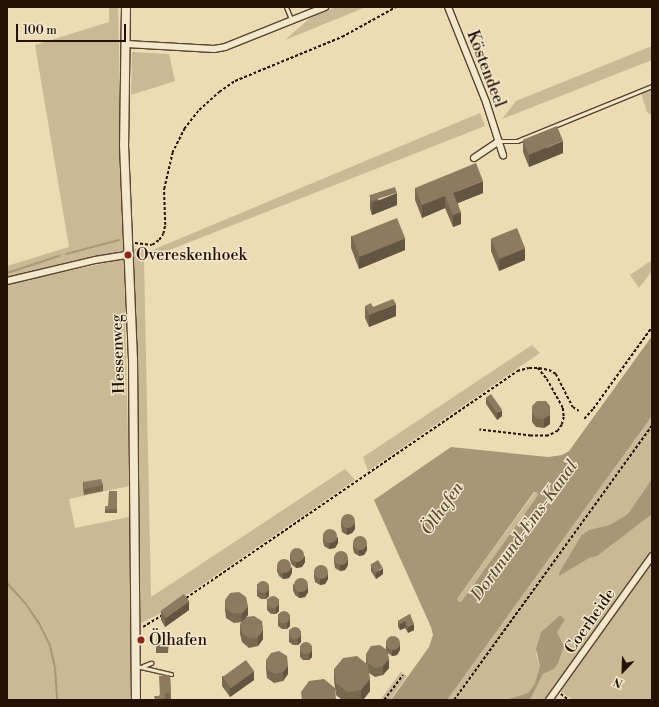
<!DOCTYPE html>
<meta charset="utf-8">
<style>
body{margin:0}
#map{position:relative;width:659px;height:707px;overflow:hidden;background:#ecdcb4;font-family:"Libre Bodoni",serif}
div>[style]{position:absolute}
.green>*{inset:0;background:#cab995}
.water>*{inset:0;background:#a89777}
.stream>*{height:2px;margin:-1px;padding:0 1px;transform-origin:1px;border-radius:1px;background:#a89777}
.path>*{height:1.5px;margin-top:-0.75px;transform-origin:0;background:repeating-linear-gradient(90deg,#251100 0 3px,transparent 0 5px)}
.roads{filter:drop-shadow(1px 0 #57442d) drop-shadow(-1px 0 #57442d) drop-shadow(0 1px #57442d) drop-shadow(0 -1px #57442d)}
.service>*{height:3px;margin:-1.5px;padding:0 1.5px;transform-origin:1.5px;border-radius:1.5px;background:#f3e8ce}
.minor>*{height:6px;margin:-3px;padding:0 3px;transform-origin:3px;border-radius:3px;background:#f3e8ce}
.tertiary>*{height:8px;margin:-4px;padding:0 4px;transform-origin:4px;border-radius:4px;background:#f3e8ce}
.wall>*{inset:0;background:#786a51}
.shaded-wall>*{inset:0;background:#625642}
.building>*{inset:0;background:#8c7b5e;transform-origin:0 0}
.round{border-radius:50%}
.dots>*{width:11px;height:11px;translate:-50% -50%;box-sizing:border-box;border:2px solid #f3e8ce;border-radius:50%}
span{translate:-50% -50%;white-space:nowrap;text-align:center;line-height:1.15;-webkit-text-stroke:3px #f3e8ce;paint-order:stroke}
.street-label{font-size:16px;color:#251100}
.poi-label{font-size:16px;color:#251100}
.left{translate:0 -50%;text-align:left}
.water-label{font-size:17px;color:#604d36;font-style:italic}
.frame{position:absolute;inset:0;border:8px solid #251100;pointer-events:none}
.north{position:absolute;left:603px;top:651px;width:40px;height:40px;-webkit-text-stroke:3px #f3e8ce;paint-order:stroke;rotate:203deg;font-size:11px;font-weight:700;line-height:16px;text-align:center;color:#251100}
.north::after{content:'';display:block;margin:auto;width:14px;height:18px;background:#251100;clip-path:polygon(50% 0,100% 100%,50% 72%,0 100%)}
.scale{position:absolute;left:16px;top:24px;width:110px;height:18px;box-sizing:border-box;border:2px solid #251100;border-top:0;padding-left:5px;font-size:12px;line-height:14px;white-space:nowrap;color:#251100;-webkit-text-stroke:3px #f3e8ce;paint-order:stroke}
</style>
<div id="map">
<div class="green">
<div style="clip-path:polygon(109px 7px,118px 7px,124px 251px,7px 278px,7px 266px,69px 247px,35px 45px,109px 22px)"></div>
<div style="clip-path:polygon(336px 7px,366px 7px,285px 40px,310px 18px)"></div>
<div style="clip-path:polygon(652px 46px,652px 60px,502px 119px,516px 101px)"></div>
<div style="clip-path:polygon(132px 52px,169px 54px,175px 81px,131px 95px)"></div>
<div style="clip-path:polygon(652px 89px,652px 114px,651px 115px,647px 112px,641px 93px)"></div>
<div style="clip-path:polygon(480px 113px,485px 126px,144px 260px,151px 597px,345px 469px,355px 480px,159px 614px,141px 623px,131px 250px,138px 248px,150px 251px)"></div>
<div style="clip-path:polygon(124px 259px,129px 486px,69px 499px,75px 528px,129px 517px,133px 700px,7px 700px,7px 284px)"></div>
<div style="clip-path:polygon(652px 260px,652px 271px,639px 288px,630px 275px)"></div>
<div style="clip-path:polygon(532px 345px,540px 353px,368px 471px,363px 457px)"></div>
<div style="clip-path:polygon(652px 416px,652px 551px,568px 669px,545px 700px,530px 700px,543px 674px,554px 669px,564px 646px,557px 632px,565px 620px,560px 615px,546px 627px,540px 635px,536px 654px,540px 666px,535px 683px,528px 693px,505px 700px,447px 700px)"></div>
<div style="clip-path:polygon(535px 492px,537px 492px,538px 495px,461px 602px,459px 602px,457px 599px)"></div>
<div style="clip-path:polygon(652px 563px,652px 700px,573px 700px,560px 691px)"></div>
<div style="clip-path:polygon(401px 672px,407px 676px,390px 700px,380px 700px)"></div>
</div>
<div class="water">
<div style="clip-path:polygon(evenodd,652px 336px,652px 416px,447px 700px,391px 700px,429px 647px,433px 635px,431px 627px,374px 500px,451px 447px,548px 457px,562px 455px,569px 451px,652px 336px,534px 492px,537px 492px,538px 495px,461px 602px,459px 602px,457px 599px,534px 492px)"></div>
<div style="clip-path:polygon(652px 479px,652px 514px,597px 556px,589px 558px,559px 576px,559px 573px,581px 536px,589px 530px,610px 525px,628px 514px)"></div>
<div style="clip-path:polygon(560px 615px,565px 620px,557px 632px,564px 646px,558px 663px,554px 669px,543px 674px,530px 700px,505px 700px,528px 693px,535px 683px,540px 666px,536px 649px,541px 632px)"></div>
</div>
<div class="stream">
<div style="left:66px;top:254px;width:55px;rotate:-14.8deg"></div>
<div style="left:7px;top:273px;width:55px;rotate:-18.1deg"></div>
<div style="left:7px;top:583px;width:28px;rotate:48deg"></div>
<div style="left:26px;top:604px;width:23px;rotate:56deg"></div>
<div style="left:39px;top:623px;width:25px;rotate:64deg"></div>
<div style="left:50px;top:646px;width:23px;rotate:77deg"></div>
<div style="left:55px;top:668px;width:32px;rotate:86deg"></div>
</div>
<div class="path">
<div style="left:135px;top:243px;width:17px;rotate:7deg"></div>
<div style="left:152px;top:245px;width:9px;rotate:-36deg"></div>
<div style="left:159px;top:240px;width:7px;rotate:-56deg"></div>
<div style="left:163px;top:234px;width:9px;rotate:-77deg"></div>
<div style="left:165px;top:225px;width:36px;rotate:-92deg"></div>
<div style="left:164px;top:189px;width:37px;rotate:-77deg"></div>
<div style="left:172px;top:153px;width:27px;rotate:-63deg"></div>
<div style="left:184px;top:129px;width:24px;rotate:-52deg"></div>
<div style="left:199px;top:110px;width:27px;rotate:-42deg"></div>
<div style="left:219px;top:92px;width:19px;rotate:-35deg"></div>
<div style="left:235px;top:81px;width:116px;rotate:-22.4deg"></div>
<div style="left:342px;top:37px;width:62px;rotate:-29.1deg"></div>
<div style="left:539px;top:368px;width:10px;rotate:11deg"></div>
<div style="left:549px;top:370px;width:8px;rotate:30deg"></div>
<div style="left:556px;top:374px;width:37px;rotate:63deg"></div>
<div style="left:573px;top:407px;width:7px;rotate:34deg"></div>
<div style="left:584px;top:419px;width:13px;rotate:-48deg"></div>
<div style="left:593px;top:409px;width:101px;rotate:-54.3deg"></div>
<div style="left:186px;top:598px;width:401px;rotate:-34.4deg"></div>
<div style="left:517px;top:371px;width:12px;rotate:-14deg"></div>
<div style="left:529px;top:368px;width:9px"></div>
<div style="left:538px;top:368px;width:14px;rotate:51deg"></div>
<div style="left:547px;top:379px;width:33px;rotate:61deg"></div>
<div style="left:563px;top:408px;width:9px;rotate:84deg"></div>
<div style="left:564px;top:417px;width:8px;rotate:104deg"></div>
<div style="left:562px;top:425px;width:7px;rotate:124deg"></div>
<div style="left:558px;top:431px;width:11px;rotate:153deg"></div>
<div style="left:548px;top:436px;width:17px;rotate:180deg"></div>
<div style="left:531px;top:436px;width:52px;rotate:-173.4deg"></div>
<div style="left:143px;top:627px;width:22px;rotate:-32deg"></div>
<div style="left:561px;top:694px;width:10px;rotate:37deg"></div>
<div style="left:384px;top:700px;width:31px;rotate:-53deg"></div>
<div style="left:454px;top:700px;width:339px;rotate:-54.2deg"></div>
</div>
<div class="roads">
<div class="service">
<div style="left:286px;top:7px;width:15px;rotate:67deg"></div>
<div style="left:499px;top:141px;width:18px"></div>
<div style="left:517px;top:141px;width:146px;rotate:-22.2deg"></div>
<div style="left:136px;top:666px;width:36px;rotate:13deg"></div>
<div style="left:143px;top:666px;width:9px;rotate:-21deg"></div>
</div>
<div class="minor">
<div style="left:448px;top:7px;width:102px;rotate:68.2deg"></div>
<div style="left:486px;top:102px;width:56px;rotate:72.2deg"></div>
<div style="left:126px;top:44px;width:88px;rotate:3.3deg"></div>
<div style="left:214px;top:49px;width:11px;rotate:-10deg"></div>
<div style="left:225px;top:47px;width:108px;rotate:-21.8deg"></div>
<div style="left:474px;top:158px;width:30px;rotate:-34deg"></div>
<div style="left:7px;top:281px;width:90px;rotate:-13.4deg"></div>
<div style="left:95px;top:260px;width:33px;rotate:-9deg"></div>
<div style="left:549px;top:700px;width:177px;rotate:-54.4deg"></div>
</div>
<div class="tertiary">
<div style="left:126px;top:7px;width:138px;rotate:90.8deg"></div>
<div style="left:124px;top:145px;width:214px;rotate:87.6deg"></div>
<div style="left:133px;top:359px;width:341px;rotate:89.5deg"></div>
</div>
</div>
<div class="wall">
<div style="clip-path:polygon(523px 140px,563px 153px,529px 167px,523px 152px)"></div>
<div style="clip-path:polygon(415px 188px,483px 193px,458px 203px,461px 224px,453px 227px,445px 208px,422px 218px,415px 200px)"></div>
<div style="clip-path:polygon(370px 197px,397px 205px,372px 215px,370px 209px)"></div>
<div style="clip-path:polygon(351px 236px,405px 250px,359px 269px,351px 248px)"></div>
<div style="clip-path:polygon(491px 239px,525px 260px,499px 271px,491px 251px)"></div>
<div style="clip-path:polygon(365px 306px,373px 307px,396px 316px,369px 327px,365px 318px)"></div>
<div style="clip-path:polygon(486px 397px,502px 416px,497px 420px,486px 404px)"></div>
<div style="clip-path:polygon(532px 406px,550px 415px,550px 424px,544px 428px,536px 427px,532px 422px)"></div>
<div style="clip-path:polygon(83px 482px,103px 485px,103px 491px,84px 495px,83px 488px)"></div>
<div style="clip-path:polygon(117px 491px,117px 513px,105px 513px,105px 506px,108px 506px)"></div>
<div style="clip-path:polygon(341px 520px,355px 529px,352px 533px,347px 535px,342px 532px,341px 526px)"></div>
<div style="clip-path:polygon(323px 534px,338px 543px,335px 548px,329px 549px,324px 546px,323px 541px)"></div>
<div style="clip-path:polygon(353px 542px,367px 550px,364px 555px,359px 556px,354px 553px,353px 548px)"></div>
<div style="clip-path:polygon(290px 554px,305px 562px,302px 567px,296px 568px,292px 565px,290px 560px)"></div>
<div style="clip-path:polygon(334px 556px,348px 565px,345px 570px,340px 571px,335px 568px,334px 562px)"></div>
<div style="clip-path:polygon(277px 565px,292px 573px,289px 578px,283px 579px,279px 576px,277px 571px)"></div>
<div style="clip-path:polygon(371px 565px,383px 574px,376px 579px,371px 571px)"></div>
<div style="clip-path:polygon(314px 570px,328px 579px,325px 584px,320px 585px,315px 582px,314px 577px)"></div>
<div style="clip-path:polygon(257px 584px,269px 585px,269px 596px,266px 599px,261px 599px,257px 596px)"></div>
<div style="clip-path:polygon(293px 584px,308px 592px,305px 597px,299px 598px,295px 595px,293px 590px)"></div>
<div style="clip-path:polygon(267px 599px,279px 599px,279px 611px,276px 614px,271px 614px,267px 610px)"></div>
<div style="clip-path:polygon(225px 600px,248px 615px,246px 617px,263px 639px,258px 646px,249px 648px,242px 642px,240px 634px,240px 624px,242px 622px,234px 623px,226px 618px,225px 610px)"></div>
<div style="clip-path:polygon(189px 610px,165px 627px,161px 620px,161px 611px)"></div>
<div style="clip-path:polygon(278px 614px,290px 615px,290px 626px,287px 629px,282px 629px,278px 626px)"></div>
<div style="clip-path:polygon(410px 614px,414px 630px,408px 633px,405px 628px,400px 630px,398px 627px,398px 621px)"></div>
<div style="clip-path:polygon(289px 630px,301px 631px,301px 642px,298px 645px,293px 645px,289px 642px)"></div>
<div style="clip-path:polygon(169px 641px,168px 653px,156px 653px,156px 647px)"></div>
<div style="clip-path:polygon(386px 641px,400px 650px,397px 655px,392px 656px,388px 653px,389px 668px,383px 675px,375px 677px,369px 673px,370px 691px,363px 700px,342px 700px,336px 695px,334px 681px,334px 669px,366px 663px,366px 654px,386px 650px)"></div>
<div style="clip-path:polygon(300px 646px,312px 646px,312px 657px,309px 660px,303px 660px,300px 657px)"></div>
<div style="clip-path:polygon(266px 660px,288px 674px,283px 681px,274px 683px,267px 678px,266px 669px)"></div>
<div style="clip-path:polygon(170px 675px,171px 700px,154px 700px,159px 696px)"></div>
<div style="clip-path:polygon(222px 676px,254px 680px,230px 697px,222px 686px)"></div>
</div>
<div class="shaded-wall">
<div style="clip-path:polygon(563px 141px,563px 153px,529px 167px,529px 155px)"></div>
<div style="clip-path:polygon(483px 181px,483px 193px,453px 205px,453px 193px)"></div>
<div style="clip-path:polygon(397px 193px,397px 205px,372px 215px,372px 203px)"></div>
<div style="clip-path:polygon(445px 196px,445px 208px,422px 218px,422px 205px)"></div>
<div style="clip-path:polygon(461px 212px,461px 224px,453px 227px,453px 215px)"></div>
<div style="clip-path:polygon(405px 238px,405px 250px,359px 269px,359px 257px)"></div>
<div style="clip-path:polygon(525px 248px,525px 260px,499px 271px,499px 259px)"></div>
<div style="clip-path:polygon(396px 304px,396px 316px,369px 327px,369px 315px)"></div>
<div style="clip-path:polygon(550px 406px,550px 424px,544px 428px,544px 419px)"></div>
<div style="clip-path:polygon(502px 410px,502px 416px,497px 420px,497px 413px)"></div>
<div style="clip-path:polygon(355px 522px,355px 529px,352px 533px,347px 535px,347px 528px)"></div>
<div style="clip-path:polygon(338px 537px,338px 543px,335px 548px,329px 549px,329px 543px)"></div>
<div style="clip-path:polygon(367px 544px,367px 550px,364px 555px,359px 556px,359px 550px)"></div>
<div style="clip-path:polygon(305px 556px,305px 562px,302px 567px,296px 568px,296px 562px)"></div>
<div style="clip-path:polygon(348px 559px,348px 565px,345px 570px,340px 571px,340px 565px)"></div>
<div style="clip-path:polygon(292px 567px,292px 573px,289px 578px,283px 579px,283px 573px)"></div>
<div style="clip-path:polygon(383px 568px,383px 574px,376px 579px,376px 573px)"></div>
<div style="clip-path:polygon(328px 573px,328px 579px,325px 584px,320px 585px,320px 579px)"></div>
<div style="clip-path:polygon(308px 586px,308px 592px,305px 597px,299px 598px,299px 592px)"></div>
<div style="clip-path:polygon(269px 590px,269px 596px,266px 599px,266px 593px)"></div>
<div style="clip-path:polygon(189px 601px,189px 610px,165px 627px,165px 618px)"></div>
<div style="clip-path:polygon(279px 604px,279px 611px,276px 614px,276px 608px)"></div>
<div style="clip-path:polygon(248px 606px,248px 615px,242px 622px,242px 613px)"></div>
<div style="clip-path:polygon(290px 620px,290px 626px,287px 629px,287px 623px)"></div>
<div style="clip-path:polygon(405px 621px,405px 628px,400px 630px,400px 624px)"></div>
<div style="clip-path:polygon(414px 624px,414px 630px,408px 633px,408px 627px)"></div>
<div style="clip-path:polygon(263px 629px,263px 639px,258px 646px,258px 637px)"></div>
<div style="clip-path:polygon(301px 636px,301px 642px,298px 645px,298px 639px)"></div>
<div style="clip-path:polygon(400px 644px,400px 650px,397px 655px,392px 656px,392px 650px)"></div>
<div style="clip-path:polygon(312px 651px,312px 657px,309px 660px,309px 654px)"></div>
<div style="clip-path:polygon(389px 659px,389px 668px,383px 675px,383px 666px)"></div>
<div style="clip-path:polygon(288px 665px,288px 674px,283px 681px,283px 672px)"></div>
<div style="clip-path:polygon(254px 671px,254px 680px,230px 697px,230px 688px)"></div>
<div style="clip-path:polygon(370px 679px,370px 691px,363px 700px,361px 700px,361px 690px)"></div>
</div>
<div class="building">
<div style="left:557px;top:126px;width:16px;height:37px;rotate:68deg"></div>
<div style="clip-path:polygon(476px 163px,483px 181px,453px 193px,461px 212px,453px 215px,445px 196px,422px 205px,415px 188px)"></div>
<div style="left:395px;top:187px;width:6px;height:27px;rotate:72deg"></div>
<div style="left:397px;top:218px;width:22px;height:49px;rotate:68deg"></div>
<div style="left:517px;top:228px;width:22px;height:28px;rotate:68deg"></div>
<div style="clip-path:polygon(393px 299px,396px 304px,369px 315px,365px 306px,371px 303px,373px 307px)"></div>
<div style="left:491px;top:394px;width:19px;height:6px;rotate:55deg"></div>
<div style="clip-path:polygon(537px 401px,546px 401px,550px 406px,550px 415px,544px 419px,536px 418px,532px 413px,532px 406px)"></div>
<div style="clip-path:polygon(101px 479px,103px 485px,84px 489px,83px 482px)"></div>
<div style="clip-path:polygon(109px 491px,117px 491px,117px 509px,105px 510px,105px 506px,108px 506px)"></div>
<div class="round" style="left:341px;top:514px;width:14px;height:14px"></div>
<div class="round" style="left:323px;top:529px;width:14px;height:14px"></div>
<div class="round" style="left:353px;top:536px;width:14px;height:14px"></div>
<div class="round" style="left:290px;top:548px;width:14px;height:14px"></div>
<div class="round" style="left:334px;top:551px;width:14px;height:14px"></div>
<div class="round" style="left:277px;top:559px;width:14px;height:14px"></div>
<div style="left:378px;top:560px;width:9px;height:9px;rotate:58deg"></div>
<div class="round" style="left:314px;top:565px;width:14px;height:14px"></div>
<div class="round" style="left:294px;top:578px;width:14px;height:14px"></div>
<div class="round" style="left:257px;top:581px;width:12px;height:12px"></div>
<div style="clip-path:polygon(239px 592px,246px 597px,248px 606px,242px 613px,234px 614px,226px 609px,225px 600px,230px 593px)"></div>
<div style="left:184px;top:594px;width:9px;height:29px;rotate:54deg"></div>
<div class="round" style="left:267px;top:596px;width:12px;height:12px"></div>
<div class="round" style="left:278px;top:611px;width:12px;height:12px"></div>
<div style="clip-path:polygon(410px 614px,414px 624px,408px 627px,405px 621px,400px 624px,398px 621px)"></div>
<div style="clip-path:polygon(254px 616px,262px 621px,263px 629px,258px 637px,249px 638px,242px 633px,240px 624px,246px 617px)"></div>
<div class="round" style="left:289px;top:627px;width:12px;height:12px"></div>
<div style="clip-path:polygon(157px 634px,169px 635px,168px 646px,156px 647px)"></div>
<div class="round" style="left:386px;top:636px;width:14px;height:14px"></div>
<div class="round" style="left:300px;top:642px;width:12px;height:12px"></div>
<div style="clip-path:polygon(380px 645px,387px 650px,389px 659px,383px 666px,375px 668px,367px 663px,366px 654px,371px 646px)"></div>
<div style="clip-path:polygon(279px 651px,287px 656px,288px 665px,283px 672px,274px 674px,267px 669px,266px 660px,271px 653px)"></div>
<div style="clip-path:polygon(357px 656px,368px 665px,370px 679px,361px 690px,347px 692px,336px 683px,334px 669px,343px 658px)"></div>
<div style="left:246px;top:660px;width:14px;height:29px;rotate:54deg"></div>
<div style="clip-path:polygon(170px 675px,171px 693px,165px 693px,165px 700px,155px 700px,154px 696px,160px 696px,159px 676px)"></div>
<div style="clip-path:polygon(324px 679px,335px 688px,336px 700px,302px 700px,301px 692px,309px 681px)"></div>
</div>
<div class="dots">
<div style="left:128px;top:255px;background:#8f2418"></div>
<div style="left:141px;top:640px;background:#8f2418"></div>
</div>
<div class="street-label">
<span style="left:486px;top:69px;rotate:69deg">Köstendeel</span>
<span style="left:118px;top:354px;rotate:-92deg">Hessenweg</span>
<span style="left:590px;top:621px;rotate:-55deg">Coerheide</span>
</div>
<div class="poi-label">
<span class="left" style="left:136px;top:255px">Overeskenhoek</span>
<span class="left" style="left:149px;top:640px">Ölhafen</span>
</div>
<div class="water-label">
<span style="left:443px;top:509px;rotate:-55deg">Ölhafen</span>
<span style="left:525px;top:531px;rotate:-54deg">Dortmund-Ems-Kanal</span>
</div>
<div class="frame"></div>
<div class="north">N</div>
<div class="scale">100 m</div>
</div>
